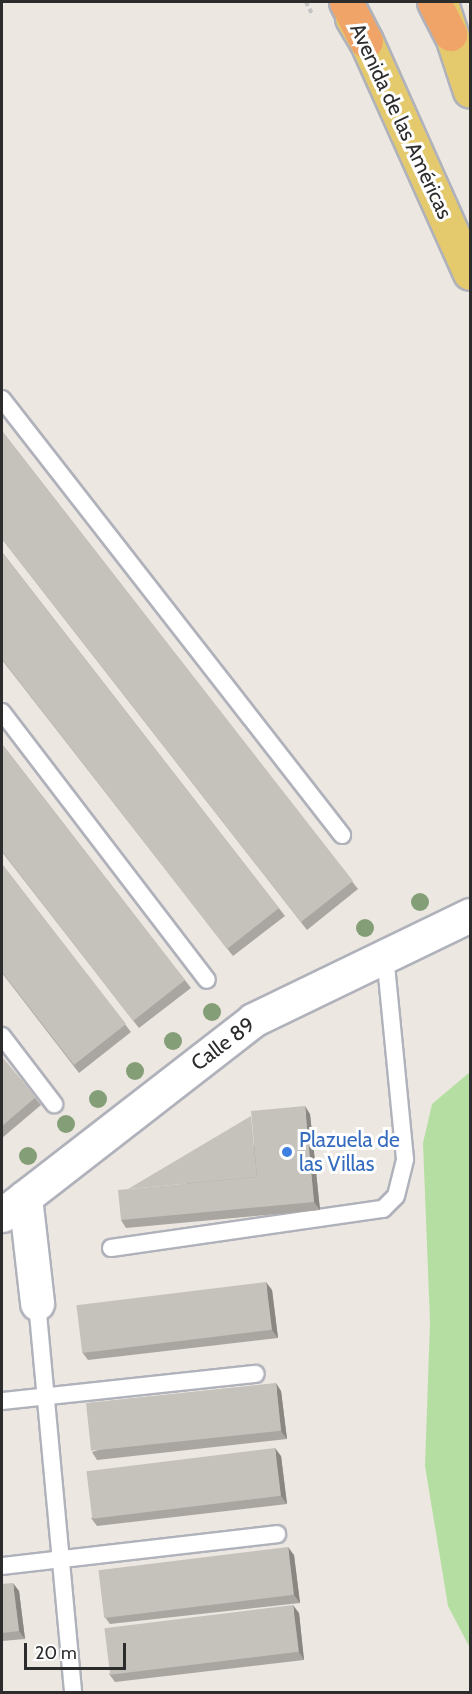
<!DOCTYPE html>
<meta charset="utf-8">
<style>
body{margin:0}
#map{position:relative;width:472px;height:1694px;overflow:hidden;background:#ece7e0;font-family:Cabin,sans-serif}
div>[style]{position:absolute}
.green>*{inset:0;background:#b5dea2}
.path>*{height:4px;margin-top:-2px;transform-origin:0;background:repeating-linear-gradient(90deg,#c4c4c4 0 4.5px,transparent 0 7.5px)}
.roads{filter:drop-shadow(2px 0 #b0b2bb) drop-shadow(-2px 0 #b0b2bb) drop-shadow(0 2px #b0b2bb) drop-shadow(0 -2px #b0b2bb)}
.lane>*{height:16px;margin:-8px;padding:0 8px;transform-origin:8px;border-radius:8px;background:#fff}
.street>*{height:33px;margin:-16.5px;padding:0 16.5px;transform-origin:16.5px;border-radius:16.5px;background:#fff}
.primary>*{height:33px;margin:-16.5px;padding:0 16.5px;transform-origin:16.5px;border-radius:16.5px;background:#e5ca6d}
.highway>*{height:33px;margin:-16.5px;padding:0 16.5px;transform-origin:16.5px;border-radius:16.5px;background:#f0a467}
.trees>*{width:18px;height:18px;margin:-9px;border-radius:50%;background:#849f77}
.wall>*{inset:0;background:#a9a6a1}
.shaded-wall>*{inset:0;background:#8a8783}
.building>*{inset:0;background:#c5c1bb;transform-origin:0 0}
.dots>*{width:16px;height:16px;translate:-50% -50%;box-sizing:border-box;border:3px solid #fff;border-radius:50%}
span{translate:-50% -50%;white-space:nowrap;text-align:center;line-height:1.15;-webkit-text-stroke:6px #fff;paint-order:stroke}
.street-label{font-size:21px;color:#2c2c2c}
.shop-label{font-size:21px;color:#366cbe}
.left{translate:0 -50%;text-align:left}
.frame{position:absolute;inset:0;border:3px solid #2c2c2c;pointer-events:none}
.scale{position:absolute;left:24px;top:1643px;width:102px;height:27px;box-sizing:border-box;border:3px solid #2c2c2c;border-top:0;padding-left:8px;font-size:18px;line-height:21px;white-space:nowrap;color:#2c2c2c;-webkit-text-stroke:4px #fff;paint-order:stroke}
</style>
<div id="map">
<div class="green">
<div style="clip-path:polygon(470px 1072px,470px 1648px,448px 1606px,425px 1466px,430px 1322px,423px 1143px,432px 1104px)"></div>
</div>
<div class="path">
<div style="left:306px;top:2px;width:13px;rotate:63deg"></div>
</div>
<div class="roads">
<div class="lane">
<div style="left:2px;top:399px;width:553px;rotate:52.05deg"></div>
<div style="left:2px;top:712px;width:337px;rotate:52.6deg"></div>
<div style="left:2px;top:1036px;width:86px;rotate:52.6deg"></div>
<div style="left:111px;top:1248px;width:275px;rotate:-8.2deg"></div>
<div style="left:383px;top:1209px;width:18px;rotate:-45deg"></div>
<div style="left:396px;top:1196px;width:38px;rotate:-76deg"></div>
<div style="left:405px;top:1159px;width:206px;rotate:-95.6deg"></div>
<div style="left:37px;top:1303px;width:391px;rotate:84.7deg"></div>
<div style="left:2px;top:1401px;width:255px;rotate:-6.1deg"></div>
<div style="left:2px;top:1566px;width:277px;rotate:-6.6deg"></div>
</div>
<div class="street">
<div style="left:25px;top:1197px;width:107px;rotate:83.5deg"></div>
<div style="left:2px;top:1215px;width:318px;rotate:-37.8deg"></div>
<div style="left:253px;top:1020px;width:241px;rotate:-25.8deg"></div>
</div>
<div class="primary">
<div style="left:442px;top:6px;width:89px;rotate:71.8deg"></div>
<div style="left:352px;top:18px;width:27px;rotate:59deg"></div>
<div style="left:366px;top:41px;width:254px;rotate:65.9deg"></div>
</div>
<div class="highway">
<div style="left:346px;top:2px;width:44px;rotate:62.9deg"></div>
<div style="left:434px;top:2px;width:36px;rotate:63deg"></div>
</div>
</div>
<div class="trees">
<div style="left:420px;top:902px"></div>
<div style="left:365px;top:928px"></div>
<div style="left:212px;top:1012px"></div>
<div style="left:173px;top:1041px"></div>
<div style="left:135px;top:1071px"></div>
<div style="left:98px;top:1099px"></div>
<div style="left:66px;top:1124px"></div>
<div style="left:28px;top:1156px"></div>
</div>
<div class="wall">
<div style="clip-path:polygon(2px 431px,358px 889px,307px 930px,2px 539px)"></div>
<div style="clip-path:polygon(2px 552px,285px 916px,233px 956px,2px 660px)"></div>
<div style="clip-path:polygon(2px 744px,191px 988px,139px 1028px,2px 852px)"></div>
<div style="clip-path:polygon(2px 864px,131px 1032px,79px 1073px,2px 973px)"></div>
<div style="clip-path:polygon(2px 1057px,41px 1105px,2px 1138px)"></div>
<div style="clip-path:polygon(310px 1114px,320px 1210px,126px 1228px,121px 1220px)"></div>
<div style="clip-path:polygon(272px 1290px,278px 1338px,88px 1360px,82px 1352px)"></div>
<div style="clip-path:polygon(281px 1391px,287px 1439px,97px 1460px,92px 1452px)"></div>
<div style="clip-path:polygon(281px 1456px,287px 1504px,97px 1526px,91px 1518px)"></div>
<div style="clip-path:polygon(294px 1555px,300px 1603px,110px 1624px,104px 1616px)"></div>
<div style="clip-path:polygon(2px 1584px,19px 1591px,25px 1639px,2px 1641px)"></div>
<div style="clip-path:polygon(299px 1613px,304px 1660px,115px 1682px,109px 1674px)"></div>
</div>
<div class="shaded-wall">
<div style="clip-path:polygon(305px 1106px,310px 1114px,320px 1210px,314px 1202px)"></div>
<div style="clip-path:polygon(266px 1282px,272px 1290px,278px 1338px,272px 1330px)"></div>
<div style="clip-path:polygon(276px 1383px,281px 1391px,287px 1439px,281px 1431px)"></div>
<div style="clip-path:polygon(275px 1448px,281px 1456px,287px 1504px,281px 1496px)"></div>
<div style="clip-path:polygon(288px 1547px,294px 1555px,300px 1603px,294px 1595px)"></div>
<div style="clip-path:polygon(13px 1583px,19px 1591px,25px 1639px,19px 1631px)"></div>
<div style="clip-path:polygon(293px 1605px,299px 1613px,304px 1660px,299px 1652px)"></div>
</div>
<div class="building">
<div style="clip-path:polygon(2px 431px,353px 881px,301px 922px,2px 539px)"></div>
<div style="clip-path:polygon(2px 552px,279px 908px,227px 949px,2px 659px)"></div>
<div style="clip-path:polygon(2px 744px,185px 980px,133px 1021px,2px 851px)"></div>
<div style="clip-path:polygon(2px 864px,126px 1024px,74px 1065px,2px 972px)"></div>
<div style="clip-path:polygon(2px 1057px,36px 1097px,2px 1126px)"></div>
<div style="clip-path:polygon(305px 1106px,314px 1202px,121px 1220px,118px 1190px,257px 1177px,251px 1111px)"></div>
<div style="clip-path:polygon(251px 1116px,257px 1177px,128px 1189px)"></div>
<div style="left:266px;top:1282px;width:48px;height:191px;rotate:83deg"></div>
<div style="left:276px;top:1383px;width:48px;height:191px;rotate:84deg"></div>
<div style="left:275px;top:1448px;width:48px;height:190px;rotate:83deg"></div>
<div style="left:288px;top:1547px;width:48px;height:191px;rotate:83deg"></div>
<div style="clip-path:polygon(13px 1583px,19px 1631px,2px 1633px,2px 1584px)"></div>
<div style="left:293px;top:1605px;width:47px;height:190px;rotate:83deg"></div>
</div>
<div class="dots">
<div style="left:287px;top:1152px;background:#3f7fe0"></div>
</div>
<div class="street-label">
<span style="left:401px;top:121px;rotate:65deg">Avenida de las Américas</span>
<span style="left:223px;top:1044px;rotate:-37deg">Calle 89</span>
</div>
<div class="shop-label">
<span class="left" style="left:299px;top:1152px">Plazuela de<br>las Villas</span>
</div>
<div class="frame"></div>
<div class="scale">20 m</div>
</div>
